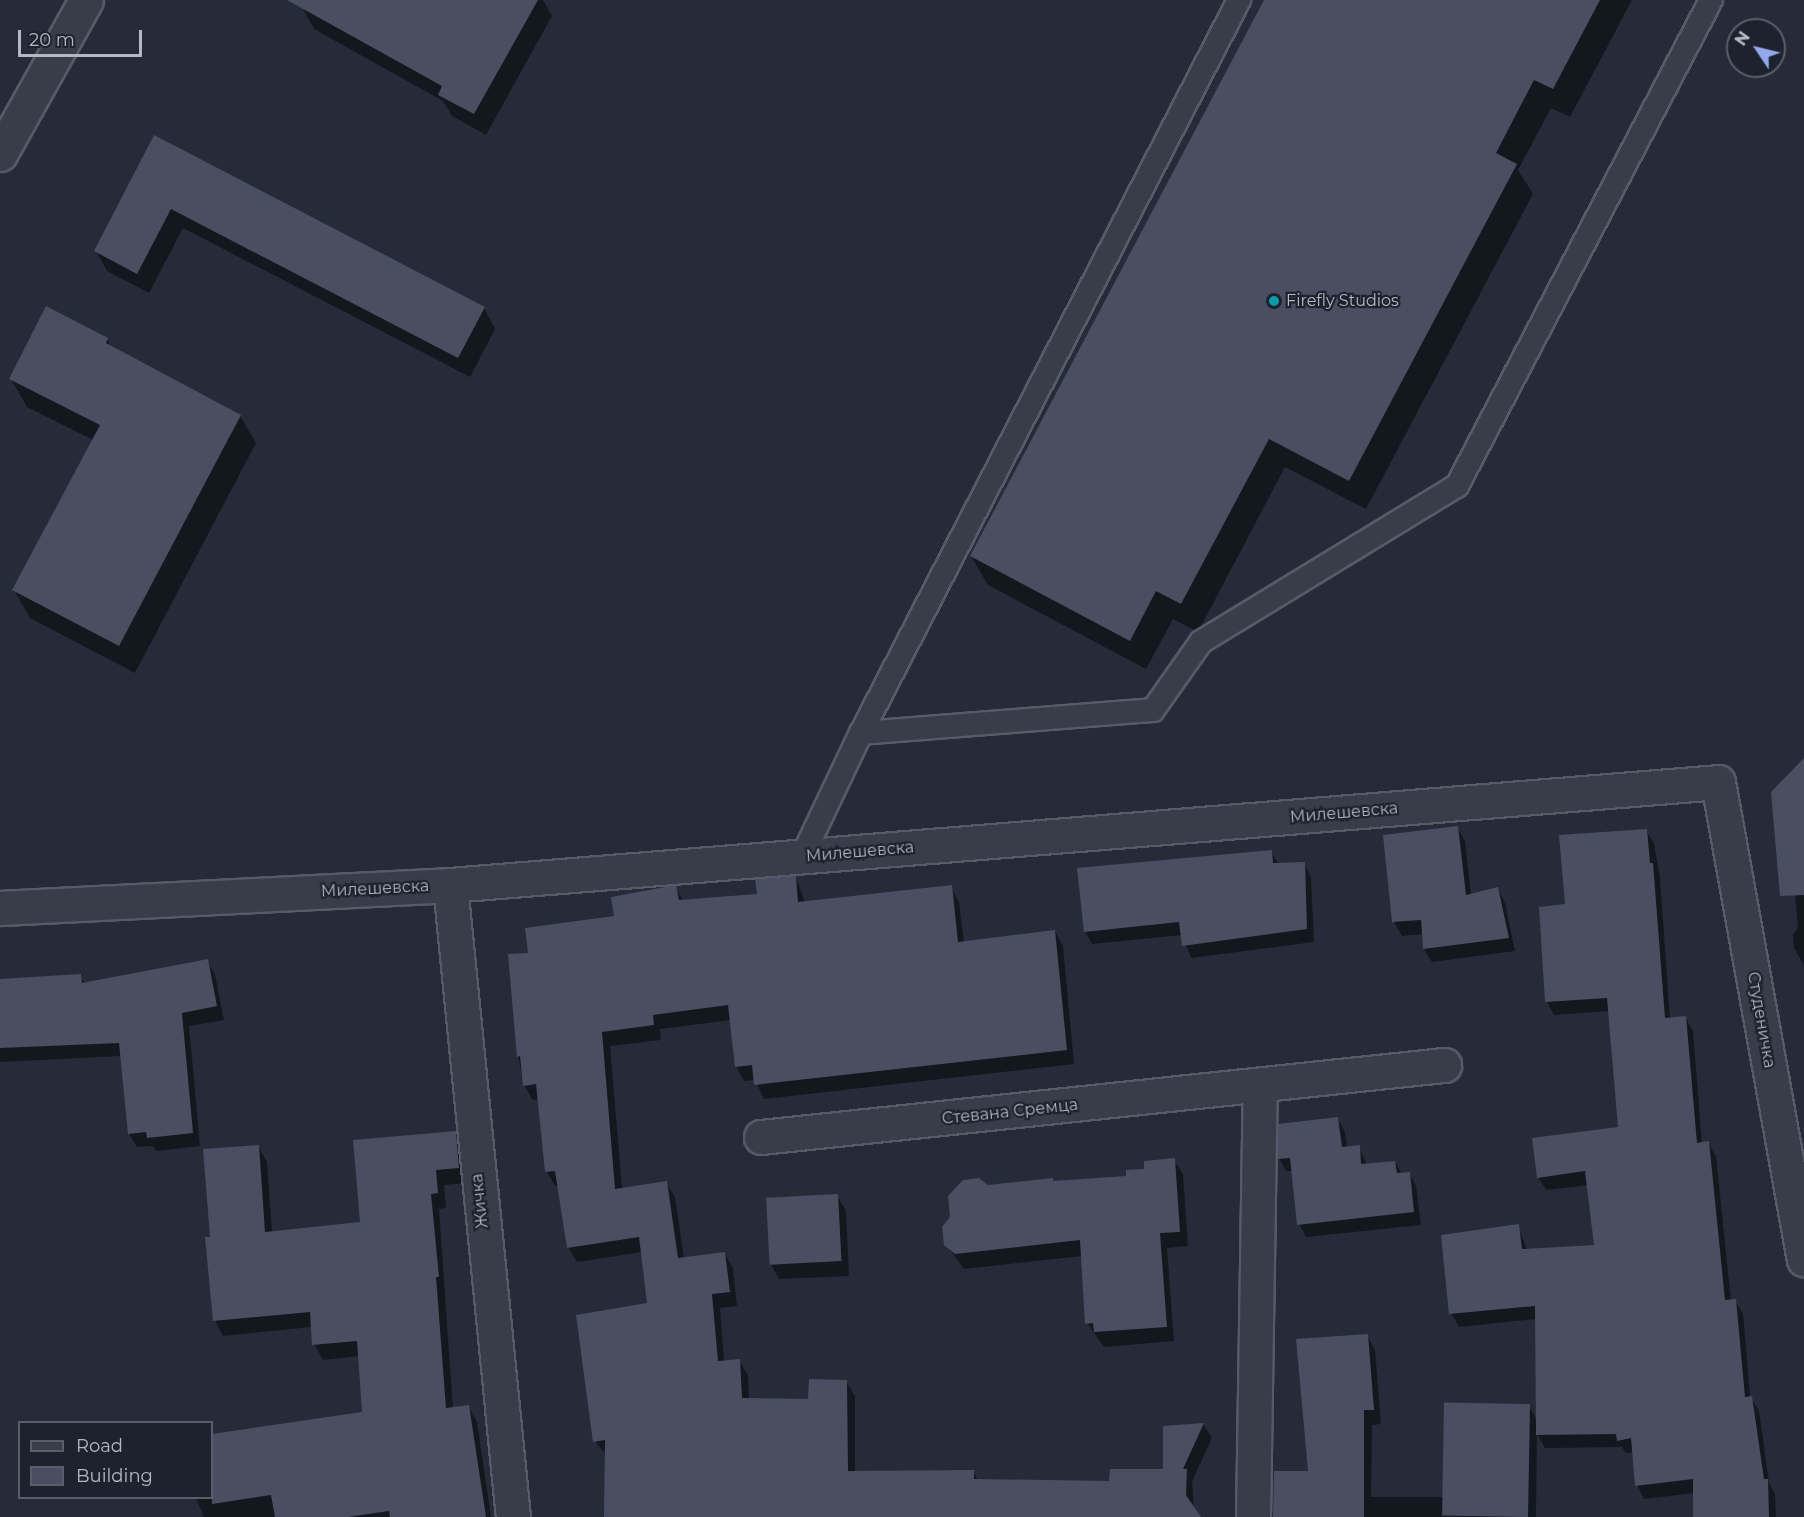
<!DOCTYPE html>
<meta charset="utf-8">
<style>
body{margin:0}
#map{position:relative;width:1804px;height:1517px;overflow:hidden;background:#252b39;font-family:Montserrat,sans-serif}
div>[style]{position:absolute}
.shadow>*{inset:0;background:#0007}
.building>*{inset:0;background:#494f60;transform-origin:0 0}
.roads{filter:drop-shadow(2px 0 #575b68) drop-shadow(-2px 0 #575b68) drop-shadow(0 2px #575b68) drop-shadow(0 -2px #575b68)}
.service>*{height:22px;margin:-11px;padding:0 11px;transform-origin:11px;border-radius:11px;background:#393d4a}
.minor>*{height:33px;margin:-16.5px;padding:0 16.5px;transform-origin:16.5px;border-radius:16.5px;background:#393d4a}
.dots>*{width:16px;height:16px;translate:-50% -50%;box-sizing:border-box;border:3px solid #1e222e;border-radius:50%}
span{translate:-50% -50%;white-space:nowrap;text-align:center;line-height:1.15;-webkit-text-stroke:4.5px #1e222e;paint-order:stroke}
.poi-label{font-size:16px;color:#b4b8c5}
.left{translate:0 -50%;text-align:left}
.street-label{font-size:16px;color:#b4b8c5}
.legend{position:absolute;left:18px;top:1421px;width:195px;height:78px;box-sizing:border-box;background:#1e222e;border:2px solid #5a5e6a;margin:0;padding:8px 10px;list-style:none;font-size:18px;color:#b4b8c5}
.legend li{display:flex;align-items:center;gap:12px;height:30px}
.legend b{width:30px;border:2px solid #5a5e6a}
.north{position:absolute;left:1726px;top:18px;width:60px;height:60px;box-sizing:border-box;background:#1e222e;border:2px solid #5a5e6a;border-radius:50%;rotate:305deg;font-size:16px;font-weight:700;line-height:24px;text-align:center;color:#b4b8c5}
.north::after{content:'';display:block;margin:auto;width:21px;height:27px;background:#93a8ec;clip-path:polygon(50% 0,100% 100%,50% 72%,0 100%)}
.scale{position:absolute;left:18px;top:30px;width:124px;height:27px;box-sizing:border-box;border:3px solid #b4b8c5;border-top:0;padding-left:8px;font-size:18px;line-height:21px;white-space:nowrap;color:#b4b8c5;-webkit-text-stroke:4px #1e222e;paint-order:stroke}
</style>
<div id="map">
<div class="shadow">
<div style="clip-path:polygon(306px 0,543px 0,552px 16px,486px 135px,452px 116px,443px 101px,314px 29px,302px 7px)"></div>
<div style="clip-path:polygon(1266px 0,1632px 0,1570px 117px,1551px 108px,1518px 170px,1533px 194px,1366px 509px,1285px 467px,1198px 632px,1173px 619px,1146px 669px,988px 585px,971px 556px)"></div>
<div style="clip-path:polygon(155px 137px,484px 308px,495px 329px,470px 377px,183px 228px,149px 293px,107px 271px,96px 251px)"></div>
<div style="clip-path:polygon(107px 339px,112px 349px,240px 416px,256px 443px,135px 673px,30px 618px,14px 590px,93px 440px,27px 407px,11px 379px)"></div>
<div style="clip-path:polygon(1804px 779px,1804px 965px,1794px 948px,1793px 934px,1798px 928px,1793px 872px)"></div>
<div style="clip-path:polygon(1457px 828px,1465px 841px,1471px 895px,1498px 889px,1505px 903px,1515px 951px,1432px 962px,1424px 949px,1424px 934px,1402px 936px,1394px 922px,1384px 836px)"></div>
<div style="clip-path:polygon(1646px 830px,1654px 844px,1660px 878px,1670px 1019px,1685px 1017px,1693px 1031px,1702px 1144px,1708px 1143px,1716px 1156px,1731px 1301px,1735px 1301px,1743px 1314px,1750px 1396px,1759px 1411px,1769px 1483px,1775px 1493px,1776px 1517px,1695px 1517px,1695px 1493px,1644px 1499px,1637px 1485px,1634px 1452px,1626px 1453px,1622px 1447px,1545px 1448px,1537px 1434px,1536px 1517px,1275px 1517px,1310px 1472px,1367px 1335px,1375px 1350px,1381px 1424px,1372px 1425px,1371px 1497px,1446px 1497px,1529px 1406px,1537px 1420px,1536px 1319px,1459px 1327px,1451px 1313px,1518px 1226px,1527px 1250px,1595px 1247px,1588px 1185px,1546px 1190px,1538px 1177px,1619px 1128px,1609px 1011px,1554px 1015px,1547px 1002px,1567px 905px)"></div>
<div style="clip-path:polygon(1271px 851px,1279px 865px,1304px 864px,1311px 877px,1314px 942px,1191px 958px,1182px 935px,1092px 944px,1085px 931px)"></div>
<div style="clip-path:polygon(796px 877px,805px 902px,951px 887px,959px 902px,964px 943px,1055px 931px,1063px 946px,1074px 1064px,764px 1099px,755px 1080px,744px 1081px,736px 1066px,731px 1020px,660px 1029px,661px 1040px,610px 1046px,622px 1189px,666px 1183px,675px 1197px,684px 1259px,725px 1254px,733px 1268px,737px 1306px,720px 1308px,724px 1362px,739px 1361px,748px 1375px,749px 1400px,810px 1400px,846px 1381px,855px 1396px,855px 1473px,973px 1472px,978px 1480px,1111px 1482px,1164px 1470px,1203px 1424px,1212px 1438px,1192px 1481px,1194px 1509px,1199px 1517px,605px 1517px,606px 1455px,595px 1441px,649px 1305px,643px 1252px,577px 1262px,568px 1247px,559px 1186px,555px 1186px,547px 1172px,539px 1099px,533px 1100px,524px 1085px,518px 1056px,530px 954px,675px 887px,683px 901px,758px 896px)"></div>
<div style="clip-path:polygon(207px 961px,215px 975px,224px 1020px,189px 1026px,200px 1146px,156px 1151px,153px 1146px,137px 1147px,129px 1134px,122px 1056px,0 1062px,0 980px,80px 976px,85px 984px)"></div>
<div style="clip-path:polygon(1338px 1119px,1345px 1132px,1347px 1148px,1359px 1147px,1367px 1165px,1395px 1162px,1402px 1174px,1409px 1173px,1416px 1186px,1421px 1225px,1306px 1237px,1299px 1224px,1293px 1171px,1286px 1171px,1279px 1158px)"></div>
<div style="clip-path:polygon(455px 1132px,464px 1148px,467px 1183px,444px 1185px,446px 1208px,439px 1209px,453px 1409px,468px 1406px,477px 1422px,491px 1517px,204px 1517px,196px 1498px,212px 1498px,212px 1436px,364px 1413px,359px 1356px,323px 1360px,314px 1344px,312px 1327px,223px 1336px,215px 1320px,211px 1238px,258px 1146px,267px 1162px,272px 1232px,362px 1223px)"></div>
<div style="clip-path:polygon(1174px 1160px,1183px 1174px,1188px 1246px,1167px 1248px,1174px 1341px,1104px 1347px,1087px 1323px,1082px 1256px,964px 1269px,946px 1244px,987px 1187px,1052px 1180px,1054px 1183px,1128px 1178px)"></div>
<div style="clip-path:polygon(837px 1196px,846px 1211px,849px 1276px,779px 1279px,771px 1264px)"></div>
</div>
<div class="building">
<div style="clip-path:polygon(287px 0,538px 0,474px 114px,438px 95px,442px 86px)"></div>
<div style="clip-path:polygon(1264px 0,1600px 0,1553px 89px,1534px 80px,1496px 153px,1517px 164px,1349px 481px,1269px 439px,1181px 604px,1156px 591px,1130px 641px,970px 556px)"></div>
<div style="clip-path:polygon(154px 135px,485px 307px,458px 358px,171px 209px,137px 274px,94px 251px)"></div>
<div style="clip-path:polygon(46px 306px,108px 338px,106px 343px,241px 415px,119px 646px,12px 590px,100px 425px,9px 379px)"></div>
<div style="clip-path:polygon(1804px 758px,1804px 895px,1780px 896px,1771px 792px)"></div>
<div style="clip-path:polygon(1458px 826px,1466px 895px,1498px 887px,1509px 938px,1423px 949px,1421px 920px,1392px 922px,1383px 835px)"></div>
<div style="clip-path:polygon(1647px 829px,1650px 863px,1653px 863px,1665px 1018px,1686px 1016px,1697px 1143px,1709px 1141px,1725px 1300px,1736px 1299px,1745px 1397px,1752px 1396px,1764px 1479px,1768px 1479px,1769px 1517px,1693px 1517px,1693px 1479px,1635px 1486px,1631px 1438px,1617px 1441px,1616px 1434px,1536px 1435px,1535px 1306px,1449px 1314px,1441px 1235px,1519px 1224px,1522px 1249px,1594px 1245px,1585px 1171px,1537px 1178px,1532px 1138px,1618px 1127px,1607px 998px,1545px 1002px,1539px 907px,1565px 904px,1559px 835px)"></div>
<div style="clip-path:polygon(1272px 850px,1273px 863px,1305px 862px,1307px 929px,1182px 946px,1179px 922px,1084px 932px,1077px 868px)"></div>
<div style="clip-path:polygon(796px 876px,798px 902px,952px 885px,958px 942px,1055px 930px,1067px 1050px,754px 1085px,752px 1065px,735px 1067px,728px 1005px,653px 1015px,654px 1025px,602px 1032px,615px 1189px,667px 1181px,678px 1258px,725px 1252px,730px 1292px,712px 1294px,718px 1361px,740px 1359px,742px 1398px,808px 1399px,809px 1379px,847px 1380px,848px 1471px,974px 1470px,974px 1479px,1109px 1481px,1110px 1469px,1163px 1469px,1163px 1426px,1204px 1423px,1183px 1469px,1187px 1469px,1186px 1495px,1201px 1517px,604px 1517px,605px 1440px,593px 1442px,576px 1315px,647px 1303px,639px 1237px,567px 1248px,555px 1171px,545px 1172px,536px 1084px,523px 1086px,520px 1056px,517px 1057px,508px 954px,528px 953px,525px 928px,614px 916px,611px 897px,676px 885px,679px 900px,757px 894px,755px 879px)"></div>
<div style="clip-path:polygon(208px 959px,217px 1006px,182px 1013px,193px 1133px,147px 1138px,146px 1132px,128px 1134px,119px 1043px,0 1048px,0 979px,81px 974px,82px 983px)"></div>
<div style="clip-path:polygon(1338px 1117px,1342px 1147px,1360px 1145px,1361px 1164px,1395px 1161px,1397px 1173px,1410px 1172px,1414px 1212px,1297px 1225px,1290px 1158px,1278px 1159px,1278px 1124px)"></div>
<div style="clip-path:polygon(456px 1131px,459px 1168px,436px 1170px,438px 1193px,431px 1194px,439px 1277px,436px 1277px,446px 1408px,469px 1405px,486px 1517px,390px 1517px,389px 1511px,348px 1517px,275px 1517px,271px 1495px,212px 1504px,212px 1434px,362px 1412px,357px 1341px,312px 1345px,310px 1312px,213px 1321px,205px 1237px,210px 1237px,203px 1149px,259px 1145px,265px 1232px,360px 1222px,353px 1140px)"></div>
<div style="clip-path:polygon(1175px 1158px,1180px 1232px,1160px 1233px,1167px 1327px,1094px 1332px,1093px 1323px,1085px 1324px,1080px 1240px,955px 1254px,944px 1245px,942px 1227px,950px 1217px,948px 1196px,963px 1180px,979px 1178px,988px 1185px,1053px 1178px,1053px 1181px,1126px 1176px,1126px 1170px,1144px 1169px,1144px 1161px)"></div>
<div style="left:838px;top:1194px;width:67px;height:72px;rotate:87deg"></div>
<div style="clip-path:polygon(1368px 1334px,1374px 1410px,1364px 1410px,1364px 1517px,1273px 1517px,1274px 1471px,1308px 1471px,1296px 1339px)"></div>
<div style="left:1530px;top:1404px;width:113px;height:86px;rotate:91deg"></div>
</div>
<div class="roads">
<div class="service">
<div style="left:861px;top:733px;width:293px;rotate:-4.5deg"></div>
<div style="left:1153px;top:710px;width:83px;rotate:-54.8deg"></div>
<div style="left:1201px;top:642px;width:300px;rotate:-31.4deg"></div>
<div style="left:1457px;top:486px;width:548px;rotate:-62.41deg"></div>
<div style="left:802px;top:857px;width:137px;rotate:-64.6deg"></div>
<div style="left:861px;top:733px;width:825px;rotate:-62.72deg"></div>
</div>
<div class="minor">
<div style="left:0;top:154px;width:176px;rotate:-60.8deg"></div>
<div style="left:450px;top:885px;width:635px;rotate:84.31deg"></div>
<div style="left:0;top:908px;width:451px;rotate:-2.9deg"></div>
<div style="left:450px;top:885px;width:1272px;rotate:-4.64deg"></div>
<div style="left:1718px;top:782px;width:485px;rotate:79.8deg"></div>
<div style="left:761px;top:1137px;width:687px;rotate:-6.02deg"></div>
<div style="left:1253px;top:1517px;width:430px;rotate:-89.1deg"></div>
</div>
</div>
<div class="dots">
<div style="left:1274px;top:301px;background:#0f9aa8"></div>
</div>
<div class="poi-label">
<span class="left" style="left:1286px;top:301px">Firefly Studios</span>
</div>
<div class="street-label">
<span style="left:1344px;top:813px;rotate:-5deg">Милешевска</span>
<span style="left:860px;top:852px;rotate:-5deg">Милешевска</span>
<span style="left:375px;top:889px;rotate:-3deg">Милешевска</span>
<span style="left:1761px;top:1020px;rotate:80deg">Студеничка</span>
<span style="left:1010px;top:1112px;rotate:-6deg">Стевана Сремца</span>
<span style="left:480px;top:1201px;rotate:-96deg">Жичка</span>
</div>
<ul class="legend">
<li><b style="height:8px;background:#393d4a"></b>Road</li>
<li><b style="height:16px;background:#494f60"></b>Building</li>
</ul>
<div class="north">N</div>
<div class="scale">20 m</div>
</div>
